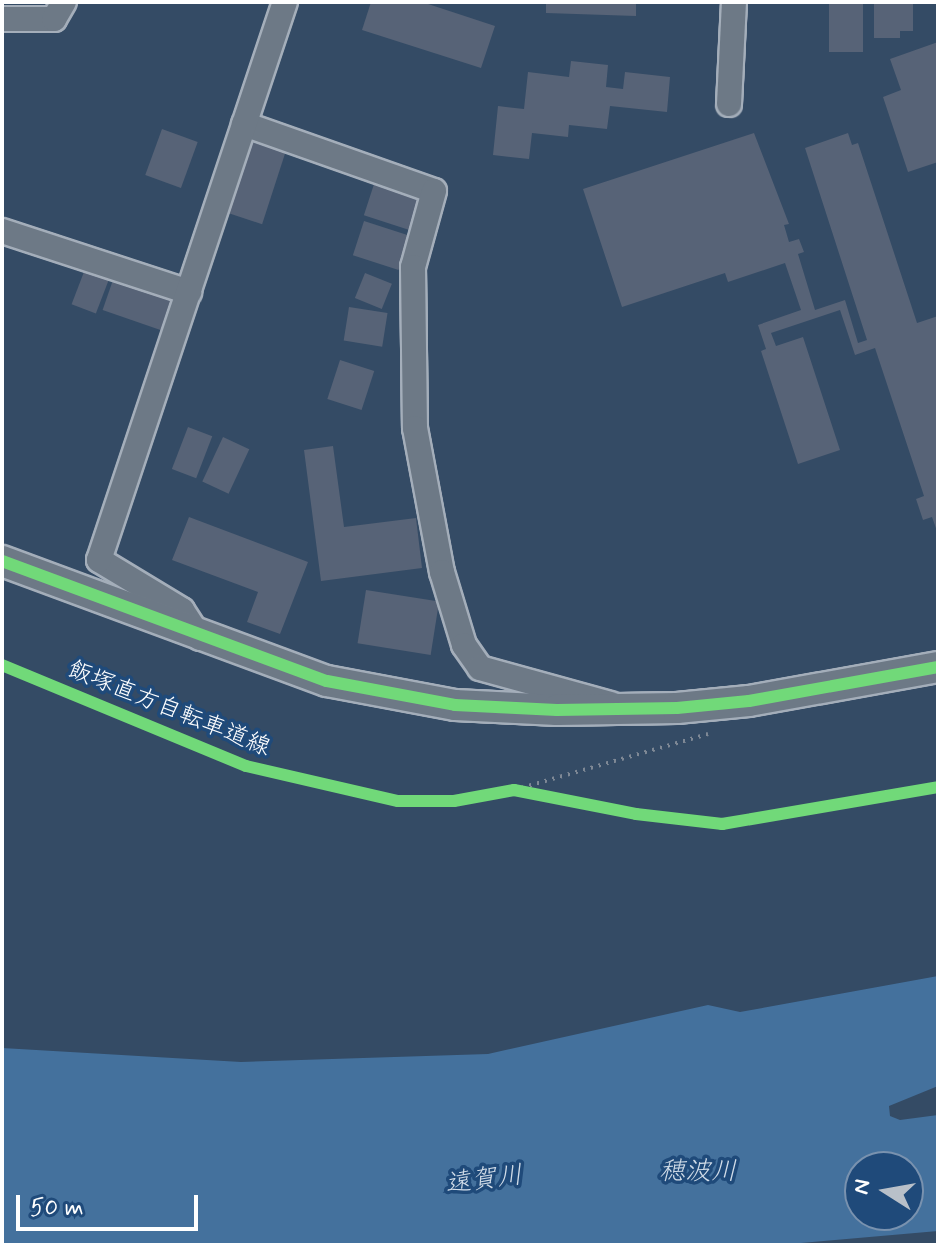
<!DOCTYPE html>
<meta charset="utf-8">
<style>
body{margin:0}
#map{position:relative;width:940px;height:1247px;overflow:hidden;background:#344b65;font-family:Mynerve,"Klee One",sans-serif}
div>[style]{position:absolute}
.water>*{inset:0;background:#44719d}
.building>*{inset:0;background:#576377;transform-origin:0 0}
.path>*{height:4px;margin-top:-2px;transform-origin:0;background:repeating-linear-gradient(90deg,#7e8895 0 2px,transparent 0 8px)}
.roads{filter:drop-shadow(2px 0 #a4aeba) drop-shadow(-2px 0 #a4aeba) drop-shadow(0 2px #a4aeba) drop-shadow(0 -2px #a4aeba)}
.minor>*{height:24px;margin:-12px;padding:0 12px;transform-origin:12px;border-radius:12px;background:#6d7986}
.tertiary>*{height:30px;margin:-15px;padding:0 15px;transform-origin:15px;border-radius:15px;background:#6d7986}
.cycleway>*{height:12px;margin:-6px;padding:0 6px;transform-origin:6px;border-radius:6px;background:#71d979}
span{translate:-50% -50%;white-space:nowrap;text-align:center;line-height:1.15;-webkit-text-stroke:7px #1f4a7a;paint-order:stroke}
.street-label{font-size:24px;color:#fff}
.water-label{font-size:26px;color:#d1dce8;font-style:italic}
.frame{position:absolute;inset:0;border:4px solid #fff;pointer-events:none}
.north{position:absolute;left:844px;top:1151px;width:80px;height:80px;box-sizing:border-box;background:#1f4a7a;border:2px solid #7992af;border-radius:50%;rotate:281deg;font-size:22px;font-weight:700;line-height:32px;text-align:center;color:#fff}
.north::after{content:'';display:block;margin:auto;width:28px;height:36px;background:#b8c0c9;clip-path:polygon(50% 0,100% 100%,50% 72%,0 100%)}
.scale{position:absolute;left:16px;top:1195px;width:182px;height:36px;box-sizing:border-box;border:4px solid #fff;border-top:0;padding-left:10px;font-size:24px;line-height:28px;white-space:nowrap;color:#fff;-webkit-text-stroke:6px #1f4a7a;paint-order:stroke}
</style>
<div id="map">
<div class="water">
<div style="clip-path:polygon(evenodd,938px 976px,938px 1086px,889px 1106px,890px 1116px,900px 1120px,938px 1115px,938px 1231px,778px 1245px,2px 1245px,2px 1048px,241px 1062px,488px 1054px,708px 1005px,740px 1012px,938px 976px,860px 1167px,908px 1167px,908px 1215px,860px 1215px,860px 1167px)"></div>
</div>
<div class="building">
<div style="clip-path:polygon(371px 2px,422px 2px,495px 26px,481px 68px,362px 30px)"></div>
<div style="clip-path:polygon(546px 2px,636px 2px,636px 16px,546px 13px)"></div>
<div style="left:829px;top:2px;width:34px;height:50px"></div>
<div style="clip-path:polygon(874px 2px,913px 2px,913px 31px,900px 31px,900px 38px,874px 38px)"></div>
<div style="clip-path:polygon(938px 42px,938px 162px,908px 172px,883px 97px,901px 90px,890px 59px)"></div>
<div style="clip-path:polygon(571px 61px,608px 65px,606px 87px,623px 89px,625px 72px,670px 77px,667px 112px,610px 106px,607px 129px,569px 125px,568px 137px,532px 133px,529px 159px,493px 155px,498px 106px,524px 109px,528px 72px,569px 77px)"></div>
<div style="left:162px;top:129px;width:38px;height:49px;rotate:20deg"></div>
<div style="clip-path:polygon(754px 133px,789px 224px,784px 225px,789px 242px,799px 239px,804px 252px,798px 254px,815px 310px,845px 300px,858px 343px,867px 340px,805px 148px,848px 133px,852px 145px,858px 143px,917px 323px,938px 316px,938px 534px,932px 517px,923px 520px,916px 499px,924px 496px,875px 348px,855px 355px,840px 310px,771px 333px,776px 346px,803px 337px,840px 450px,798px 464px,761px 351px,766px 349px,758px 325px,801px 310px,785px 263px,728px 282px,725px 273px,622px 307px,583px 189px)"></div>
<div style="left:252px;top:142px;width:35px;height:75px;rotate:18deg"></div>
<div style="left:375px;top:181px;width:51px;height:36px;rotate:18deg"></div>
<div style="left:364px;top:221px;width:48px;height:36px;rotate:18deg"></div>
<div style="left:87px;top:264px;width:26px;height:43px;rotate:21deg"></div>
<div style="left:365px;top:273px;width:29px;height:27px;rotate:22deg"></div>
<div style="left:114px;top:277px;width:65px;height:35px;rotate:19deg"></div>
<div style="left:349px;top:307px;width:39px;height:34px;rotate:9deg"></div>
<div style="left:340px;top:360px;width:36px;height:41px;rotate:18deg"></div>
<div style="left:188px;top:427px;width:26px;height:45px;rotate:21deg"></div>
<div style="left:223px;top:437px;width:29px;height:49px;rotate:25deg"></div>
<div style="clip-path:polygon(333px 446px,344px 527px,416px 518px,422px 568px,321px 581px,304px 450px)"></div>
<div style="clip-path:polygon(189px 517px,308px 562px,280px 634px,247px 622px,258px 592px,172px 560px)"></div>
<div style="left:366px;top:590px;width:74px;height:54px;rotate:9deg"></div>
</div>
<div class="path">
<div style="left:514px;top:790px;width:202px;rotate:-16.1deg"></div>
</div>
<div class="roads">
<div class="minor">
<div style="left:2px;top:19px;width:52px"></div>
<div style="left:54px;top:19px;width:20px;rotate:-60deg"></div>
<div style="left:729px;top:104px;width:102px;rotate:-87.2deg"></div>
<div style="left:244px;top:124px;width:201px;rotate:19.4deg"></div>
<div style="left:434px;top:191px;width:79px;rotate:105.4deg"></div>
<div style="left:413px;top:267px;width:161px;rotate:89.3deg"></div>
<div style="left:415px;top:428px;width:147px;rotate:79.4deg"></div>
<div style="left:442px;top:572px;width:76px;rotate:73.2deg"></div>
<div style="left:464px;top:645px;width:28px;rotate:55deg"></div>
<div style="left:480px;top:668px;width:136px;rotate:15.4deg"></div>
<div style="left:2px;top:231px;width:197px;rotate:18.1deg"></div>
<div style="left:200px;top:638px;width:33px;rotate:-123deg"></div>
<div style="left:182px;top:610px;width:97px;rotate:-148.9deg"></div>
<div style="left:99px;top:560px;width:588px;rotate:-71.57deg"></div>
</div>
<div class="tertiary">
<div style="left:2px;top:561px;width:346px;rotate:20.3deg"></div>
<div style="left:327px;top:681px;width:130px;rotate:10.6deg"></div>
<div style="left:455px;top:705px;width:102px;rotate:2.8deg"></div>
<div style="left:557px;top:710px;width:120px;rotate:-1deg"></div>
<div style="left:677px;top:708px;width:72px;rotate:-5.6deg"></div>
<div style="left:749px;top:701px;width:192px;rotate:-10.2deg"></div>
</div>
</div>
<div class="cycleway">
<div style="left:2px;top:561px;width:346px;rotate:20.3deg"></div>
<div style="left:327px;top:681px;width:130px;rotate:10.6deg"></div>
<div style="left:455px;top:705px;width:102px;rotate:2.8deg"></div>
<div style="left:557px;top:710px;width:120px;rotate:-1deg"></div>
<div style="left:677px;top:708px;width:72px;rotate:-5.6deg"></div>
<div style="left:749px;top:701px;width:192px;rotate:-10.2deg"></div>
<div style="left:2px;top:665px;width:264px;rotate:22.5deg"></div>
<div style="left:246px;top:766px;width:156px;rotate:13deg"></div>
<div style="left:398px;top:801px;width:56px"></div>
<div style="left:454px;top:801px;width:61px;rotate:-10.4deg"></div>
<div style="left:514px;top:790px;width:124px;rotate:11.1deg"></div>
<div style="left:636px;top:814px;width:87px;rotate:6.6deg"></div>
<div style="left:722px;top:824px;width:219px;rotate:-9.7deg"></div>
</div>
<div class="street-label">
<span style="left:169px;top:709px;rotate:22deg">飯塚直方自転車道線</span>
</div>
<div class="water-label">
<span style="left:698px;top:1173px">穂波川</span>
<span style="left:484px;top:1181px;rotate:-7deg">遠賀川</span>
</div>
<div class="frame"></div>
<div class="north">N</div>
<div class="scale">50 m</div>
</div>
